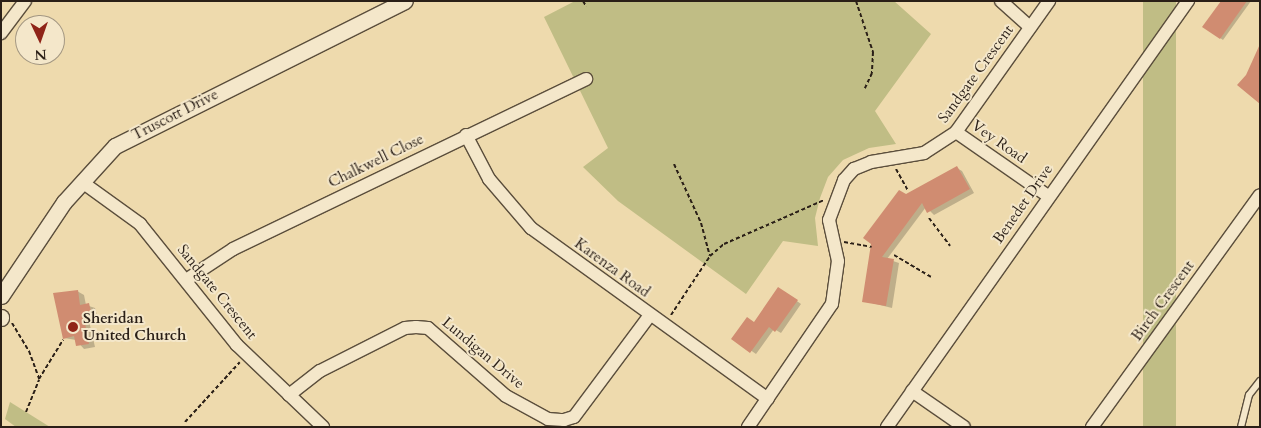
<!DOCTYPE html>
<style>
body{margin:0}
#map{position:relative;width:1261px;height:428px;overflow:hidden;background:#eedaad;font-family:Cardo,serif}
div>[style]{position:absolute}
.green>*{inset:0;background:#c0bd85;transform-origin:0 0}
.shadow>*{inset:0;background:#0003}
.building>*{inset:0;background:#d08c71}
.path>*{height:2px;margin-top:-1px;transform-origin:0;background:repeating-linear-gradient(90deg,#2a1f17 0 4px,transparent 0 6.5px)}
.roads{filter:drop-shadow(1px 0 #5b4e3c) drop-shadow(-1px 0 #5b4e3c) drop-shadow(0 1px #5b4e3c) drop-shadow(0 -1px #5b4e3c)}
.service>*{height:6px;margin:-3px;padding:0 3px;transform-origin:3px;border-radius:3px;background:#f4e7ca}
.minor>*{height:12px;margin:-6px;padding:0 6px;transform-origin:6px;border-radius:6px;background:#f4e7ca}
.tertiary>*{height:15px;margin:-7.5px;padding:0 7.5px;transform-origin:7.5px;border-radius:7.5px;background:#f4e7ca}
.dots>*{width:14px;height:14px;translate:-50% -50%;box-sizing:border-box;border:2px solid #f4e7ca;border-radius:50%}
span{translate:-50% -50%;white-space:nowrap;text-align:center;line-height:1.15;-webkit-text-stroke:4px #f4e7ca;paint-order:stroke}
.street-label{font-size:15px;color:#2a1f17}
.poi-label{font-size:15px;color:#2a1f17;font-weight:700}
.left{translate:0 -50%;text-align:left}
.frame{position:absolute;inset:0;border:2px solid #2a1f17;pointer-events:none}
.north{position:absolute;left:15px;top:15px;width:50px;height:50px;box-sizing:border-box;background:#f4e7ca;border:1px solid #a39782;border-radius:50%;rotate:177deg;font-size:14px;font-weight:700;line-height:20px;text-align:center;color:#2a1f17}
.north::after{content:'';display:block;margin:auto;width:18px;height:22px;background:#8f2418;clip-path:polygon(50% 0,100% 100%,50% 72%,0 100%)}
</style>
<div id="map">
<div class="green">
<div style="clip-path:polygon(575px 1px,894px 1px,931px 34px,875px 111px,896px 144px,869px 148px,843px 160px,828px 177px,820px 198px,815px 218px,818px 246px,783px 241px,746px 294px,618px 201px,583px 167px,608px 148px,544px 17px)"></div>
<div style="left:1143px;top:1px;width:33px;height:522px"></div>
<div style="clip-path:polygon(10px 402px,50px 427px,16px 427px,5px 419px)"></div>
</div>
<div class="shadow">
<div style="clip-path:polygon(1223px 1px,1251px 1px,1223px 40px,1204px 27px)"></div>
<div style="clip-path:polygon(957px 168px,962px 171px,974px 193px,934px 215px,926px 207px,887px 259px,899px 263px,892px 308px,864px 301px,906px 195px)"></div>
<div style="clip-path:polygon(77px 291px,84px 295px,86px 305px,95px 308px,98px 319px,89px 321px,95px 347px,84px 349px,76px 340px,64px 338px)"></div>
<div style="clip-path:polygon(783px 291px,801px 304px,781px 333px,774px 329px,756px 354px,733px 338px,754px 323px)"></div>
</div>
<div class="building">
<div style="clip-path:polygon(1221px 1px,1247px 1px,1220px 39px,1202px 27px)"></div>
<div style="clip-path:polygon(1260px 44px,1260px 104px,1237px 85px,1246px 75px)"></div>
<div style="clip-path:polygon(957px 166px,970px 189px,927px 213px,922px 203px,882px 257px,894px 259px,886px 306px,862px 302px,871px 244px,863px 238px,899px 190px,906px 194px)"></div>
<div style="clip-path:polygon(778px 287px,798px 300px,775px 332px,769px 327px,750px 353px,731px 339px,747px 317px,754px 322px)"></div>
<div style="clip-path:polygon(78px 290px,80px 305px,89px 303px,92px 316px,84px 318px,89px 344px,76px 346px,74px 336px,63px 339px,53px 293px)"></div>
</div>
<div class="path">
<div style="left:583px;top:1px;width:6px;rotate:59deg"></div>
<div style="left:856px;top:1px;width:54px;rotate:71.6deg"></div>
<div style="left:873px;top:52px;width:21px;rotate:93deg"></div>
<div style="left:872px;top:73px;width:17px;rotate:115deg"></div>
<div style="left:674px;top:164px;width:65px;rotate:65.4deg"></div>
<div style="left:701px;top:223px;width:34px;rotate:75deg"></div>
<div style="left:896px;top:169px;width:25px;rotate:61deg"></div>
<div style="left:929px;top:218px;width:35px;rotate:53deg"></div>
<div style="left:844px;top:242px;width:28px;rotate:10deg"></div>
<div style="left:894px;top:255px;width:43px;rotate:30.7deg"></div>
<div style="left:671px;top:315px;width:71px;rotate:-56.5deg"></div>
<div style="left:710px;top:256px;width:18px;rotate:-41deg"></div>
<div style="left:724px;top:244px;width:109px;rotate:-23.7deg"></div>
<div style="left:12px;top:323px;width:33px;rotate:59deg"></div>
<div style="left:29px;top:351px;width:30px;rotate:70deg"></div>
<div style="left:26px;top:412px;width:35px;rotate:-68deg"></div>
<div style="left:39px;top:379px;width:46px;rotate:-58.4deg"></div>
<div style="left:185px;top:422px;width:81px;rotate:-47.5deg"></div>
</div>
<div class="roads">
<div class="service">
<div style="left:1241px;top:427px;width:33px;rotate:-76deg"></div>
<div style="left:1249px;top:395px;width:18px;rotate:-52deg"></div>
</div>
<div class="minor">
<div style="left:1001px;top:1px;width:39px;rotate:42deg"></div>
<div style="left:1px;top:33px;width:40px;rotate:-53deg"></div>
<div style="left:956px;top:132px;width:112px;rotate:34.8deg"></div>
<div style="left:466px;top:135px;width:50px;rotate:62.4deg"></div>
<div style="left:489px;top:179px;width:65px;rotate:49.4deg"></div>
<div style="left:531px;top:228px;width:292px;rotate:35.8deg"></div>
<div style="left:82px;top:182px;width:72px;rotate:35.9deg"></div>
<div style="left:140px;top:224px;width:155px;rotate:51.3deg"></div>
<div style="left:237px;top:345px;width:119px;rotate:43.6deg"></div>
<div style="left:186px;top:280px;width:56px;rotate:-33.4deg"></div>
<div style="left:233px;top:249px;width:392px;rotate:-25.7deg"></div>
<div style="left:912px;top:391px;width:63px;rotate:34.7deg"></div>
<div style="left:289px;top:395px;width:39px;rotate:-38deg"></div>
<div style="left:320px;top:371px;width:95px;rotate:-26.8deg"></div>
<div style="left:405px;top:328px;width:11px;rotate:-5deg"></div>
<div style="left:416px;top:327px;width:12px;rotate:5deg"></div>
<div style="left:428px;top:328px;width:103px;rotate:41.1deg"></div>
<div style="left:506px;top:396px;width:48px;rotate:28.7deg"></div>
<div style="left:548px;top:419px;width:16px;rotate:4deg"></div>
<div style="left:564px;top:420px;width:10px;rotate:-17deg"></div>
<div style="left:574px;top:417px;width:127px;rotate:-53.3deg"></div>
<div style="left:748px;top:427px;width:149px;rotate:-55.7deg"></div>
<div style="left:832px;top:304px;width:43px;rotate:-82.1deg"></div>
<div style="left:838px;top:261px;width:42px;rotate:-102.4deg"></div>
<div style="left:829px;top:220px;width:43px;rotate:-69.4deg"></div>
<div style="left:844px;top:180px;width:15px;rotate:-48deg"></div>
<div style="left:854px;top:169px;width:18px;rotate:-22deg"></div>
<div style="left:871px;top:162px;width:54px;rotate:-9.6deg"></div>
<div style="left:924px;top:153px;width:38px;rotate:-33deg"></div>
<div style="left:956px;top:132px;width:161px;rotate:-54.6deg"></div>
<div style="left:887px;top:427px;width:522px;rotate:-54.76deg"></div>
<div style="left:1092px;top:427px;width:286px;rotate:-54.1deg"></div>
</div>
<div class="tertiary">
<div style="left:1px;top:296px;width:113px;rotate:-56.2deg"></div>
<div style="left:64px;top:202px;width:76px;rotate:-47.7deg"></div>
<div style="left:115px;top:146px;width:324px;rotate:-26.6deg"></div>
<div style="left:1px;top:317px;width:1px;rotate:90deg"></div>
</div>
</div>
<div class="dots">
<div style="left:73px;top:327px;background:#8f2418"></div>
</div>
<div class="street-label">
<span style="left:976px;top:74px;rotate:-54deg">Sandgate Crescent</span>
<span style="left:175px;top:115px;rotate:-27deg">Truscott Drive</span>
<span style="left:999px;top:142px;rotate:35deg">Vey Road</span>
<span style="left:376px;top:161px;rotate:-26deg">Chalkwell Close</span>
<span style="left:1023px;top:204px;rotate:-55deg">Benedet Drive</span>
<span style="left:612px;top:268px;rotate:36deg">Karenza Road</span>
<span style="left:217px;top:292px;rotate:51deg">Sandgate Crescent</span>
<span style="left:1163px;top:301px;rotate:-54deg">Birch Crescent</span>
<span style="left:483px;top:353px;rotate:40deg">Lundigan Drive</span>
</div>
<div class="poi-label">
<span class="left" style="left:83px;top:327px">Sheridan<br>United Church</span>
</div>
<div class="frame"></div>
<div class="north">N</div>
</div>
